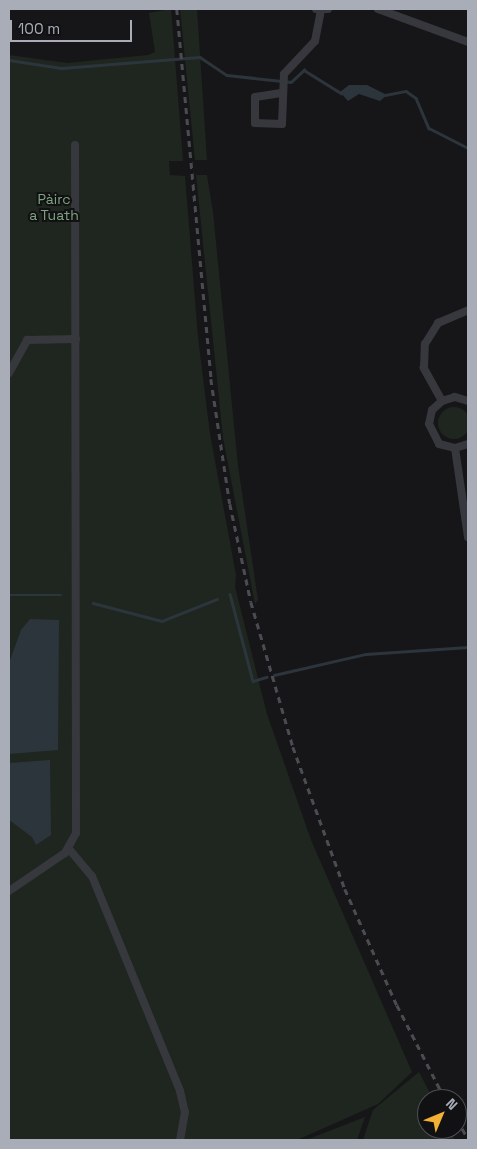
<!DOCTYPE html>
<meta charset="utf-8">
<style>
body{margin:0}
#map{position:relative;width:477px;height:1149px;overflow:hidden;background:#161618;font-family:"Space Grotesk",sans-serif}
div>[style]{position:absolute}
.green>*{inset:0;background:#1e261f}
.round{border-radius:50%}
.water>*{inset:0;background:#2c353c}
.stream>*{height:2.5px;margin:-1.25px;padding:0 1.25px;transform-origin:1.25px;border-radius:1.25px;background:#2c353c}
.minor>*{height:8px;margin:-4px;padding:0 4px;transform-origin:4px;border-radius:4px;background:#37383d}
.rail>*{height:2.5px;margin-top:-1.25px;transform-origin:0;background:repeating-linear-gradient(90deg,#4a4c52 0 6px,transparent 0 11px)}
span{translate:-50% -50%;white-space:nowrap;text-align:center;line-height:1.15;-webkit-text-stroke:4px #111113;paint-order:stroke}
.park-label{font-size:14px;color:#7fa381}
.frame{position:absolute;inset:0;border:10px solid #a8adb8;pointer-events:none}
.north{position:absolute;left:417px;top:1089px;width:50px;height:50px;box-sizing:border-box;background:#111113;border:1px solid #4d4f55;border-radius:50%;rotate:45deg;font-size:14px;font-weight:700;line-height:20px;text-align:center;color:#a8adb8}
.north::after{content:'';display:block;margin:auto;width:18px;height:22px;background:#f2b134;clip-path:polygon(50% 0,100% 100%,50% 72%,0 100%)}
.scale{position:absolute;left:10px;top:20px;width:122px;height:22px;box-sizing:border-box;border:2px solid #a8adb8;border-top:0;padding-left:6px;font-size:15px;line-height:18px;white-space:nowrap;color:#a8adb8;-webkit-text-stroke:4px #111113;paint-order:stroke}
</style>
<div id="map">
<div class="green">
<div style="clip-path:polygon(171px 9px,183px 161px,169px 161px,170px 175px,185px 176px,198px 337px,210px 434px,236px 575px,235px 587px,267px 714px,311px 840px,412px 1072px,378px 1104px,297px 1140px,9px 1140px,9px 55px,67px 63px,148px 55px,155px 52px,149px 13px)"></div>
<div style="clip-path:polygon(180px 9px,197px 9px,207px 160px,195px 160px)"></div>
<div style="clip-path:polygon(196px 175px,207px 175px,213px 212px,238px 466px,258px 600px,255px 604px,223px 438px)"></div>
<div class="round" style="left:438px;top:407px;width:32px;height:32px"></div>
<div style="clip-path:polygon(419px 1072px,433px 1099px,427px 1099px,427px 1129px,449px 1129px,455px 1140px,363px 1140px,373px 1110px)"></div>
<div style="clip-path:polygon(365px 1117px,357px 1140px,306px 1140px)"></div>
</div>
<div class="water">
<div style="clip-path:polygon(349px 85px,367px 85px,387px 95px,380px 101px,359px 94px,348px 101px,340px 92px)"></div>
<div style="clip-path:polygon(30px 619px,59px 620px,58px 750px,9px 754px,9px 663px,21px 630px)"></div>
<div style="clip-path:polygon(50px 760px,51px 835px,36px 845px,32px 837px,9px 820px,9px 763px)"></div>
</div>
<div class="stream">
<div style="left:9px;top:60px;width:54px;rotate:8.6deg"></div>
<div style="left:62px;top:68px;width:138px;rotate:-4.6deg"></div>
<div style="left:200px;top:57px;width:32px;rotate:34deg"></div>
<div style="left:227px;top:75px;width:64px;rotate:6.2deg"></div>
<div style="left:291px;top:82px;width:18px;rotate:-43deg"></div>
<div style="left:304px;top:70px;width:44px;rotate:31.9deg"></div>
<div style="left:385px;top:95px;width:21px;rotate:-11deg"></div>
<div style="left:406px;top:91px;width:12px;rotate:35deg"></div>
<div style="left:416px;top:98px;width:33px;rotate:67deg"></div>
<div style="left:429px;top:128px;width:44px;rotate:27.1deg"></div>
<div style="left:230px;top:594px;width:90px;rotate:75.2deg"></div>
<div style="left:253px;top:681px;width:14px;rotate:-17deg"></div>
<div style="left:9px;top:595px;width:52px"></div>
<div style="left:93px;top:603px;width:71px;rotate:14.6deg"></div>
<div style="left:162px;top:621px;width:59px;rotate:-21.8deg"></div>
<div style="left:274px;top:675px;width:94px;rotate:-12.9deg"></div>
<div style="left:366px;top:654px;width:102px;rotate:-3.9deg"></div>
</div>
<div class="minor">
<div style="left:316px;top:9px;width:12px"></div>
<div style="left:378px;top:9px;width:96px;rotate:20.1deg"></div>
<div style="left:281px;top:93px;width:26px;rotate:171deg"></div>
<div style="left:255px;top:97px;width:26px;rotate:90deg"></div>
<div style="left:255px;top:123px;width:27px;rotate:2deg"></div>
<div style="left:282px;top:124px;width:50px;rotate:-87.7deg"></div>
<div style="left:284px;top:74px;width:45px;rotate:-46.8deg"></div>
<div style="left:315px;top:41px;width:32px;rotate:-79deg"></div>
<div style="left:9px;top:373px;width:38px;rotate:-61deg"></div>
<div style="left:27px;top:340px;width:49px;rotate:-1.2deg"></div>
<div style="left:442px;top:401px;width:38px;rotate:-119deg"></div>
<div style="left:424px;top:368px;width:24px;rotate:-88deg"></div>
<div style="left:425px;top:344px;width:25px;rotate:-58deg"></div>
<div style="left:438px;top:323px;width:33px;rotate:-23deg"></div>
<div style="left:468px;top:401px;width:14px;rotate:-163deg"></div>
<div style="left:455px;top:397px;width:14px;rotate:163deg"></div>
<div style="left:442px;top:401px;width:13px;rotate:138deg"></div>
<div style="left:432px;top:410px;width:14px;rotate:102deg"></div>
<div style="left:429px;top:424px;width:22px;rotate:63deg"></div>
<div style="left:439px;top:444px;width:16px;rotate:14deg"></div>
<div style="left:455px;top:448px;width:14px;rotate:-17deg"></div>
<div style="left:455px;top:448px;width:90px;rotate:81.7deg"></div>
<div style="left:69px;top:849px;width:35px;rotate:50deg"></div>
<div style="left:92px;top:876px;width:232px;rotate:67.7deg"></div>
<div style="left:180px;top:1091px;width:22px;rotate:77deg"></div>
<div style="left:185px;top:1112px;width:28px;rotate:100deg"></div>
<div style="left:9px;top:891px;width:68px;rotate:-34.2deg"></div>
<div style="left:65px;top:853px;width:23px;rotate:-61deg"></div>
<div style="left:76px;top:833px;width:688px;rotate:-90.08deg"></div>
</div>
<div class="rail">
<div style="left:177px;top:9px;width:372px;rotate:84.7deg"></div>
<div style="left:211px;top:379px;width:126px;rotate:81.4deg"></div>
<div style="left:230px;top:504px;width:100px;rotate:77.9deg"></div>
<div style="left:251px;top:602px;width:151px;rotate:73.8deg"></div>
<div style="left:293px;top:747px;width:151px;rotate:69.9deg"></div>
<div style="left:345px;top:889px;width:127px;rotate:65.9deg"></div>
<div style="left:397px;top:1005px;width:106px;rotate:62.9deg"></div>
<div style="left:457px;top:1119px;width:23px;rotate:61deg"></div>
</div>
<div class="park-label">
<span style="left:54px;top:207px">Pàirc<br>a Tuath</span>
</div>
<div class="frame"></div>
<div class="north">N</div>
<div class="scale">100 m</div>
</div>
